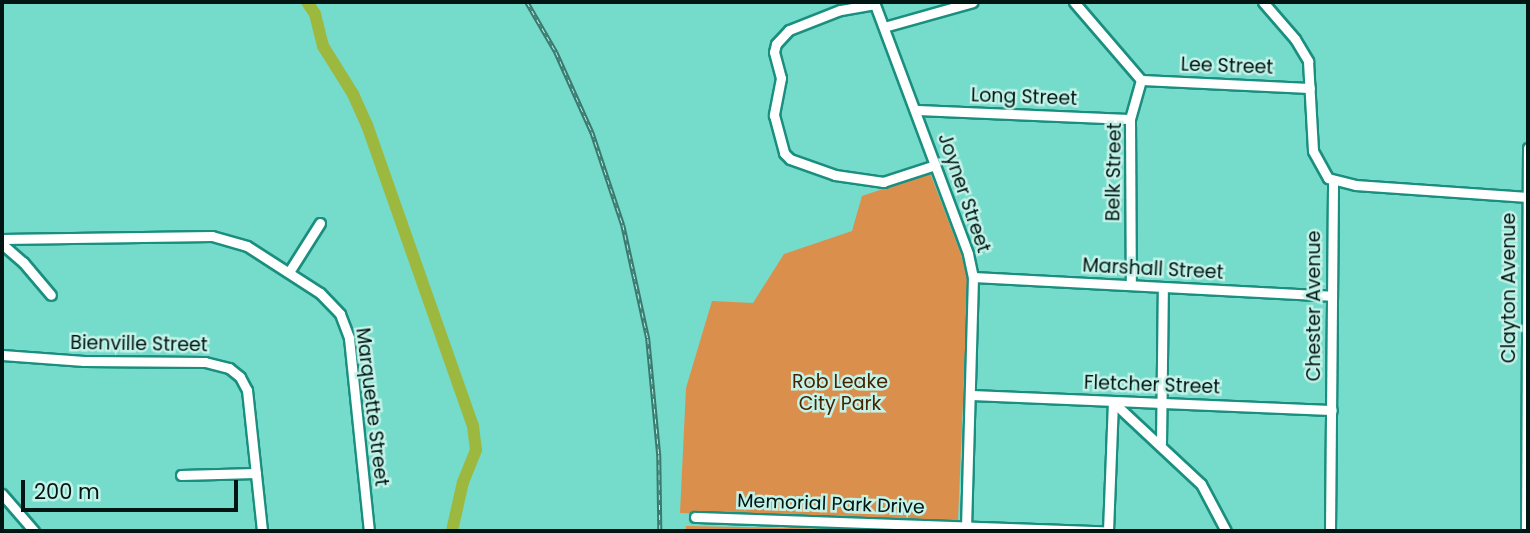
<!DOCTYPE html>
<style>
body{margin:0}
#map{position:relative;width:1530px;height:533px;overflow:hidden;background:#75dbca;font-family:Poppins,sans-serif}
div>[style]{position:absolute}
.green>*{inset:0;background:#da8f4c}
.river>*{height:12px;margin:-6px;padding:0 6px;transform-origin:6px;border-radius:6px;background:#9db83f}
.roads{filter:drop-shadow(2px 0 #1a8f7f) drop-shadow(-2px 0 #1a8f7f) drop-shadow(0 2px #1a8f7f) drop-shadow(0 -2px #1a8f7f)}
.minor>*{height:9px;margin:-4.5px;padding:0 4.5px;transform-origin:4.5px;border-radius:4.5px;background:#fff}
.rail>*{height:4.5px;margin-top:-2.25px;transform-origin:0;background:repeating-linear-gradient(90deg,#c3f2e8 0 5px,#3b796f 0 10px);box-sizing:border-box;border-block:2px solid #3b796f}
span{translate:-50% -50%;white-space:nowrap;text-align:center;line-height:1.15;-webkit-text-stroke:5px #c3f2e8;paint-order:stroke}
.street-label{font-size:19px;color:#011512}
.park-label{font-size:19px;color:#462300}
.frame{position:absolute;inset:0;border:4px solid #011512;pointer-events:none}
.scale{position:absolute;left:21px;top:480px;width:217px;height:32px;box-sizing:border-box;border:4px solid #011512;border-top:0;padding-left:9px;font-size:21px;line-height:24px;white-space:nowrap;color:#011512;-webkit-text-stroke:5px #c3f2e8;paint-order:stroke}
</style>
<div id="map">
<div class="green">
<div style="clip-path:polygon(930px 173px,961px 254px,968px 281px,958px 521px,680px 513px,686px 388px,712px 301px,753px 303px,784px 254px,852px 231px,862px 196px)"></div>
<div style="clip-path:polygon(686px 526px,947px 531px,686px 531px)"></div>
</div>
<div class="river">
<div style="left:307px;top:2px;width:14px;rotate:56deg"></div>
<div style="left:315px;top:14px;width:33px;rotate:76deg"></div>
<div style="left:323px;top:46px;width:57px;rotate:58deg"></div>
<div style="left:353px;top:94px;width:34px;rotate:66deg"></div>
<div style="left:367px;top:125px;width:319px;rotate:70.6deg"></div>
<div style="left:473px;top:426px;width:24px;rotate:83deg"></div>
<div style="left:476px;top:450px;width:35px;rotate:112deg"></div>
<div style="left:463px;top:482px;width:50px;rotate:102.7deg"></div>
</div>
<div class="roads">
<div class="minor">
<div style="left:874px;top:2px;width:269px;rotate:69.5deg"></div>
<div style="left:968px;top:254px;width:24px;rotate:78deg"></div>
<div style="left:973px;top:277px;width:254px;rotate:91.6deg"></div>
<div style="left:1074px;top:2px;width:103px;rotate:49.3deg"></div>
<div style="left:1141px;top:80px;width:41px;rotate:105.8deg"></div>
<div style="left:1130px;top:119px;width:166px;rotate:89.7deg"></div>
<div style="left:1263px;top:2px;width:49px;rotate:49.1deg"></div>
<div style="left:1295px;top:39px;width:26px;rotate:59deg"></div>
<div style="left:1308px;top:61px;width:90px;rotate:86.8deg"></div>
<div style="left:1313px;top:151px;width:31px;rotate:61deg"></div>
<div style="left:1328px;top:178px;width:29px;rotate:14deg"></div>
<div style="left:1356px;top:185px;width:171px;rotate:4deg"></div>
<div style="left:875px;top:4px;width:36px;rotate:170deg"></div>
<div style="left:840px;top:10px;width:55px;rotate:158.6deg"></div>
<div style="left:789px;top:30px;width:19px;rotate:133deg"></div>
<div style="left:776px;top:44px;width:8px;rotate:104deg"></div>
<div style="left:774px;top:52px;width:27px;rotate:75deg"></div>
<div style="left:781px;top:78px;width:38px;rotate:101deg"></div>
<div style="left:774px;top:115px;width:39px;rotate:75deg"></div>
<div style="left:784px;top:153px;width:8px;rotate:45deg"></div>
<div style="left:790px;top:159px;width:48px;rotate:19.6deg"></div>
<div style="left:835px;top:175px;width:49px;rotate:8.3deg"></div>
<div style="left:883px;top:182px;width:55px;rotate:-18.1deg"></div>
<div style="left:884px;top:27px;width:92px;rotate:-15.7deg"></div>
<div style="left:1141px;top:80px;width:169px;rotate:2.7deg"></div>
<div style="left:916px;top:110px;width:214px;rotate:2.4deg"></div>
<div style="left:2px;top:239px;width:210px;rotate:-0.8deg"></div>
<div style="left:212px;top:236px;width:36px;rotate:16deg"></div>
<div style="left:247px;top:246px;width:87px;rotate:32.8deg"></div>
<div style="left:320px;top:293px;width:29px;rotate:46deg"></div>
<div style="left:340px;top:314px;width:26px;rotate:69deg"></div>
<div style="left:349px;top:338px;width:194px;rotate:84.1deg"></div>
<div style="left:2px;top:244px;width:28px;rotate:41deg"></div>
<div style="left:23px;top:262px;width:43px;rotate:49.7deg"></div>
<div style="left:289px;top:272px;width:58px;rotate:-57.7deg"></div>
<div style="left:973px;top:277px;width:359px;rotate:3deg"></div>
<div style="left:2px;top:355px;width:82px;rotate:4.2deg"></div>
<div style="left:84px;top:361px;width:121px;rotate:0.5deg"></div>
<div style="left:205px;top:362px;width:25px;rotate:14deg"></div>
<div style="left:229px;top:368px;width:14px;rotate:39deg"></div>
<div style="left:240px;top:377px;width:15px;rotate:62deg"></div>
<div style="left:247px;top:390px;width:142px;rotate:83.9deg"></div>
<div style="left:970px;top:395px;width:362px;rotate:2.4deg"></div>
<div style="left:1113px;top:402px;width:120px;rotate:43deg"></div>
<div style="left:1201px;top:484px;width:53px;rotate:62deg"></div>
<div style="left:1161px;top:443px;width:156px;rotate:-89.3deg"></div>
<div style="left:181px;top:475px;width:75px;rotate:-1.5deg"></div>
<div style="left:2px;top:494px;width:49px;rotate:49.1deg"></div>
<div style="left:695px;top:517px;width:408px;rotate:2deg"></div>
<div style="left:1108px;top:531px;width:129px;rotate:-87.8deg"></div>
<div style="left:1330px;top:531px;width:350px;rotate:-89.5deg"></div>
<div style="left:1526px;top:531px;width:383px;rotate:-89.7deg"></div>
</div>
</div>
<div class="rail">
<div style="left:527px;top:2px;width:58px;rotate:59.9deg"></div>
<div style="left:556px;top:52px;width:88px;rotate:65.8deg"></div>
<div style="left:592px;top:132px;width:98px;rotate:71.6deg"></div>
<div style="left:623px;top:225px;width:117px;rotate:77.6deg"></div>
<div style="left:648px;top:339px;width:117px;rotate:84.6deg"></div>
<div style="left:659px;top:455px;width:76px;rotate:89.2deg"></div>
</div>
<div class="street-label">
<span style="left:1227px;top:66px;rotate:2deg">Lee Street</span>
<span style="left:1024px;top:97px;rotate:2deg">Long Street</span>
<span style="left:1114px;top:172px;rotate:-89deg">Belk Street</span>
<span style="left:964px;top:193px;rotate:71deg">Joyner Street</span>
<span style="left:1153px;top:269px;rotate:3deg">Marshall Street</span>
<span style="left:1509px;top:288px;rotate:-90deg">Clayton Avenue</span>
<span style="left:1314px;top:306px;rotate:-90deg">Chester Avenue</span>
<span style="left:139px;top:344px;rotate:1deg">Bienville Street</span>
<span style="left:1152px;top:385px;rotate:2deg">Fletcher Street</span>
<span style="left:372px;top:407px;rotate:83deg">Marquette Street</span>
<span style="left:831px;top:504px;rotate:2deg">Memorial Park Drive</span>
</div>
<div class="park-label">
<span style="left:840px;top:393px">Rob Leake<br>City Park</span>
</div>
<div class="frame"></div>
<div class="scale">200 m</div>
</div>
